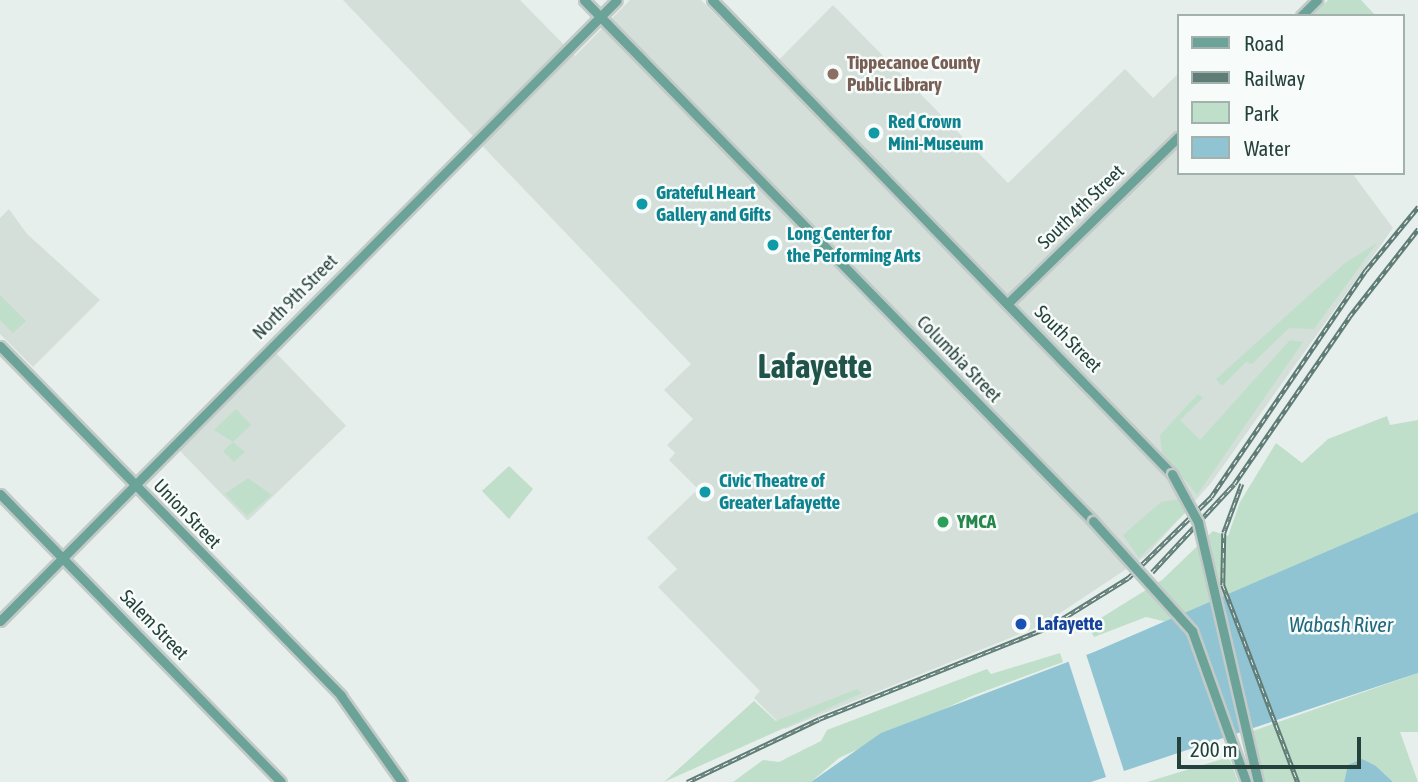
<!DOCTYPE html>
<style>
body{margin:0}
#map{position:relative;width:1418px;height:782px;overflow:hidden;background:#e6efeb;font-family:"Asap Condensed",sans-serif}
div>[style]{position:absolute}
.built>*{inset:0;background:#d4dfda;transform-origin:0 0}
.green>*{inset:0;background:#c0dfca}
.water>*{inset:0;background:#90c4d2}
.pier>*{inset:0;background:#e6efeb;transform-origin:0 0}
.roads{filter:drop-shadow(2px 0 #c2cac8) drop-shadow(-2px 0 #c2cac8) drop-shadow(0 2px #c2cac8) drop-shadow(0 -2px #c2cac8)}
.major>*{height:9px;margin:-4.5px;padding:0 4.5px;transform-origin:4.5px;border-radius:4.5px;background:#6ca398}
.rail>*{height:4.5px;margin-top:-2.25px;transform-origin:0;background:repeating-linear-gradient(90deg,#f7fbf9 0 5px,#607c76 0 10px);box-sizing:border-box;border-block:2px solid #607c76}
.bridges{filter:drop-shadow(2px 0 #c2cac8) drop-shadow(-2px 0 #c2cac8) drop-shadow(0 2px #c2cac8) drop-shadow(0 -2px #c2cac8)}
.major-bridge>*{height:9px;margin:-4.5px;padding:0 4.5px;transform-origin:4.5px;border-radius:4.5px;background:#6ca398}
.dots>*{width:19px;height:19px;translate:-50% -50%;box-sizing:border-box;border:4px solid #f7fbf9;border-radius:50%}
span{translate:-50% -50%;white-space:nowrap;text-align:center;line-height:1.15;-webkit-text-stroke:5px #f7fbf9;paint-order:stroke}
.education-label{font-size:19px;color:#785e54;font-weight:700}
.left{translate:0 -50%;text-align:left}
.culture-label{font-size:19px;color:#0d838f;font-weight:700}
.street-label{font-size:19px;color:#25413b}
.leisure-label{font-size:19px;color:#27864d;font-weight:700}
.transit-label{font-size:19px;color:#164399;font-weight:700}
.water-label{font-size:21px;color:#1f687d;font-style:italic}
.town-label{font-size:33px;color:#20544a;font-weight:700}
.legend{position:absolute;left:1177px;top:14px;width:228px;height:161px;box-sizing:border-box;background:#f7fbf9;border:2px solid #a3b1ad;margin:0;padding:9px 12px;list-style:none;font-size:21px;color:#25413b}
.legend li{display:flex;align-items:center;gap:14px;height:35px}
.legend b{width:35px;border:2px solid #a3b1ad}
.scale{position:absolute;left:1177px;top:737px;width:184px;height:32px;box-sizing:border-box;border:4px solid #25413b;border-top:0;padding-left:9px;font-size:21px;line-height:24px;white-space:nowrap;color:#25413b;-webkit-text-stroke:5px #f7fbf9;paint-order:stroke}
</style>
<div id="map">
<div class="built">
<div style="clip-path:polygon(343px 0,520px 0,575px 56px,630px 0,701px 0,769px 70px,833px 5px,1008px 183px,1125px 69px,1153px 98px,1178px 74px,1178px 173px,1352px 173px,1393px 228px,1211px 483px,1146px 556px,1042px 625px,785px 729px,754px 698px,760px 691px,658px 587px,677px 569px,647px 538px,698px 489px,669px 460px,675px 453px,667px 445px,693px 419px,664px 390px,691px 364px)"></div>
<div style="clip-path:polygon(9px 209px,27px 234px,100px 300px,33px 367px,0 334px,0 218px)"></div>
<div style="left:276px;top:353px;width:101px;height:137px;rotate:46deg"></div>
</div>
<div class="green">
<div style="clip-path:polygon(1328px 0,1361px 0,1376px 16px,1312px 16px)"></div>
<div style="clip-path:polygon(1377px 243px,1314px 329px,1289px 328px,1252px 364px,1246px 362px,1222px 386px,1216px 379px,1345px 263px)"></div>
<div style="clip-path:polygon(0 295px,26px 321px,13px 333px,0 320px)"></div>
<div style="clip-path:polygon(1290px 340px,1303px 342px,1197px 495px,1162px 452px,1160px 435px,1198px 394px,1203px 398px,1180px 420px,1200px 440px)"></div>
<div style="clip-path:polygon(236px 409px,251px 425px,233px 442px,245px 452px,234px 462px,223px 451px,233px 442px,214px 430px)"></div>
<div style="clip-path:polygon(1387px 416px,1390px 425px,1418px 420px,1418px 512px,1167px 622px,1146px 617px,1094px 637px,1088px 626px,1162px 580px,1213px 531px,1228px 536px,1240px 502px,1276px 443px,1302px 463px,1328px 439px)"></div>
<div style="clip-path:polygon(509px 466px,533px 489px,509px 519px,482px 491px)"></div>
<div style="clip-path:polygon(248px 478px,272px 495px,247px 516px,225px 494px)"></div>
<div style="clip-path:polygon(1179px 499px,1185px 513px,1139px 558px,1123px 535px,1161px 502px)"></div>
<div style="clip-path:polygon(1060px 653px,1063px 662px,972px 696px,839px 758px,811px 782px,733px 782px,763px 760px,779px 762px,821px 741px,827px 730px,987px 669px,991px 674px)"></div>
<div style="clip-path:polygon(1418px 673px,1418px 732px,1400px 732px,1418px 782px,1393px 782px,1376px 766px,1348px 765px,1344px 782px,1265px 782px,1253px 731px)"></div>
<div style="clip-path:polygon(857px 689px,862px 693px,664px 782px,754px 701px,776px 721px)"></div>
<div style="clip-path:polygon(1229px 757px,1238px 782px,1147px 782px)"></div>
</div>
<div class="water">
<div style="clip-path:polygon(1418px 512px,1418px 673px,1091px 782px,811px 782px,881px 733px,1094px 652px)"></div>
<div style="clip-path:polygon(1362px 759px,1376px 766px,1393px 782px,1344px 782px,1348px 765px)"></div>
</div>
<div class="pier">
<div style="left:1085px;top:651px;width:130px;height:19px;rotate:72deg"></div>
</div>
<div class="roads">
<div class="major">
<div style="left:584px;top:0;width:728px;rotate:45.67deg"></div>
<div style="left:712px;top:0;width:661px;rotate:45.86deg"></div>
<div style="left:1301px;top:16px;width:23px;rotate:-45deg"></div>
<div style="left:1008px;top:303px;width:238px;rotate:-44.3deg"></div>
<div style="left:0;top:346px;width:489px;rotate:45.7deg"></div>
<div style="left:341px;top:696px;width:105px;rotate:54.7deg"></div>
<div style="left:0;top:494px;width:402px;rotate:45.7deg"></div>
<div style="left:0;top:621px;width:875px;rotate:-45.19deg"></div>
</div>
</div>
<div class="rail">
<div style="left:1242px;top:484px;width:52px;rotate:110.2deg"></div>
<div style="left:1224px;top:533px;width:52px;rotate:91.1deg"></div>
<div style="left:1223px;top:585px;width:211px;rotate:69.2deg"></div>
<div style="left:1152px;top:572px;width:120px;rotate:-47deg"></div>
<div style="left:1234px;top:484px;width:203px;rotate:-55.4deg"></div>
<div style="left:1349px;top:317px;width:112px;rotate:-51.9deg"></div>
<div style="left:687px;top:782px;width:146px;rotate:-25.5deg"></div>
<div style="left:819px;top:719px;width:248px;rotate:-21.8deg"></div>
<div style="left:1049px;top:627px;width:93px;rotate:-31.8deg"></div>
<div style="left:1128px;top:578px;width:116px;rotate:-44.3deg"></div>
<div style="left:1211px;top:497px;width:275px;rotate:-55.7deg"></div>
<div style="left:1366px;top:270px;width:82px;rotate:-50.5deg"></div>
</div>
<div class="bridges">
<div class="major-bridge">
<div style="left:1172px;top:474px;width:55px;rotate:61.6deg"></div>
<div style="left:1198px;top:522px;width:267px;rotate:77deg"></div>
<div style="left:1093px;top:521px;width:148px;rotate:48deg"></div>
<div style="left:1192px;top:631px;width:160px;rotate:70.3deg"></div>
</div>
</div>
<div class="dots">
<div style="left:833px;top:74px;background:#8d6e63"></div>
<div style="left:874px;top:133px;background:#0f9aa8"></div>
<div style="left:642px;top:204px;background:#0f9aa8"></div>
<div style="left:773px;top:245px;background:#0f9aa8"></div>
<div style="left:705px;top:492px;background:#0f9aa8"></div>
<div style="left:943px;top:522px;background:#2e9e5b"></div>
<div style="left:1021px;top:624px;background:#1a4fb4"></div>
</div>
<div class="education-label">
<span class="left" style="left:847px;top:74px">Tippecanoe County<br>Public Library</span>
</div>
<div class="culture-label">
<span class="left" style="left:888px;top:133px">Red Crown<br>Mini-Museum</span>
<span class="left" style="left:656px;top:204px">Grateful Heart<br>Gallery and Gifts</span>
<span class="left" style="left:787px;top:245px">Long Center for<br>the Performing Arts</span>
<span class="left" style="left:719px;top:492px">Civic Theatre of<br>Greater Lafayette</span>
</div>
<div class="street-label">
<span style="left:1081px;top:207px;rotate:-44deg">South 4th Street</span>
<span style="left:295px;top:297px;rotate:-45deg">North 9th Street</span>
<span style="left:1068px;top:339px;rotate:45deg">South Street</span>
<span style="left:959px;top:359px;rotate:46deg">Columbia Street</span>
<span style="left:187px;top:514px;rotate:46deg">Union Street</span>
<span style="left:154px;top:625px;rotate:46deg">Salem Street</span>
</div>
<div class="leisure-label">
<span class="left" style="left:957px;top:522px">YMCA</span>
</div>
<div class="transit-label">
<span class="left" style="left:1037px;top:624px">Lafayette</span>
</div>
<div class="water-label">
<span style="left:1341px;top:624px">Wabash River</span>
</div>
<div class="town-label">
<span style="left:815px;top:367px">Lafayette</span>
</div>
<ul class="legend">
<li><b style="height:9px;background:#6ca398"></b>Road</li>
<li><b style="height:9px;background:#607c76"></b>Railway</li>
<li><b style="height:19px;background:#c0dfca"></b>Park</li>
<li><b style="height:19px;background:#90c4d2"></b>Water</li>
</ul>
<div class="scale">200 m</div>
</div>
